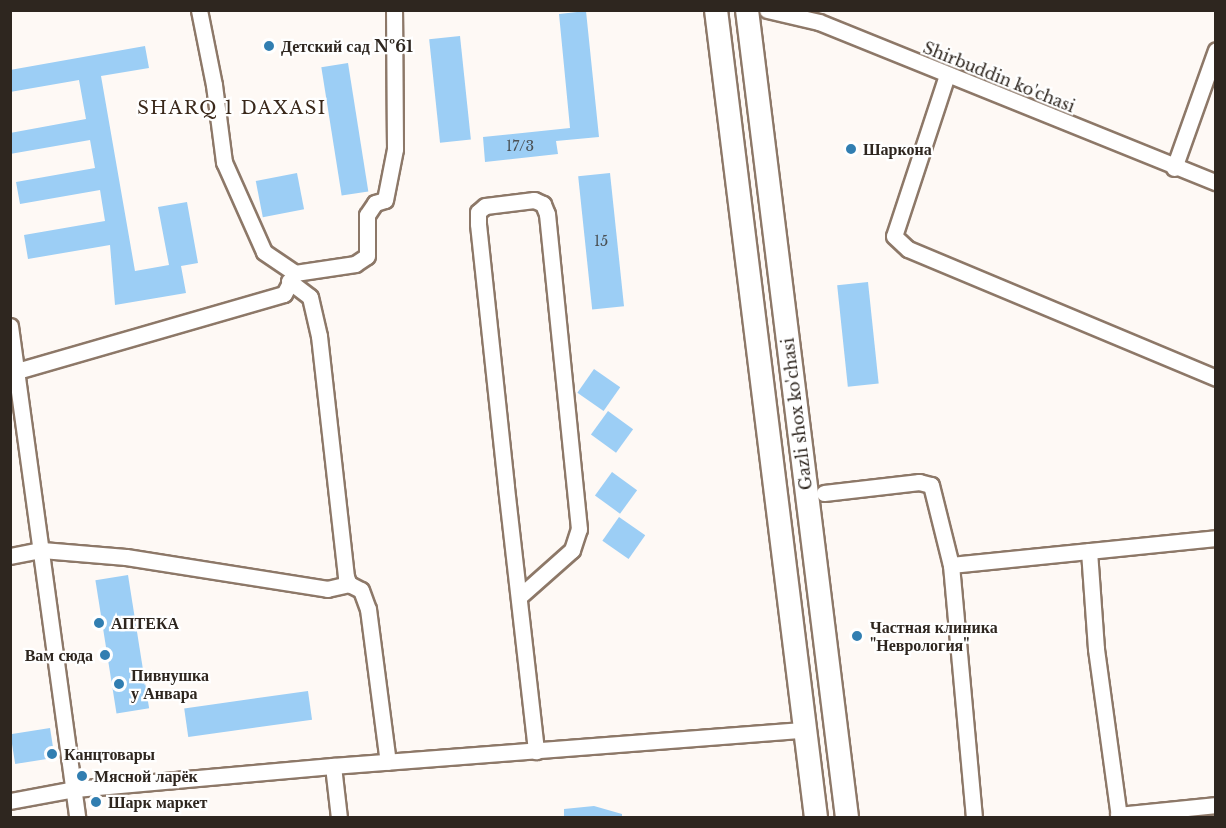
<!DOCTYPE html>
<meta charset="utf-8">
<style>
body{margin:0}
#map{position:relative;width:1226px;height:828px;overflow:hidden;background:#fef9f5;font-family:"Libre Baskerville",serif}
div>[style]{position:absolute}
.building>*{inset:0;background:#9ccef5;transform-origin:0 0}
.roads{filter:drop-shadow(2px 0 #8d7868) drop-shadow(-2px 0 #8d7868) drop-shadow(0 2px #8d7868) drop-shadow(0 -2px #8d7868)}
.minor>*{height:15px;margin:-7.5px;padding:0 7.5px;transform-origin:7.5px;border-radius:7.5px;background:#fff}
.highway>*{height:22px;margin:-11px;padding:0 11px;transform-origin:11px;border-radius:11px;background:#fff}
.dots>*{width:16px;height:16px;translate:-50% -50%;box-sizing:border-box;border:3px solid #fff;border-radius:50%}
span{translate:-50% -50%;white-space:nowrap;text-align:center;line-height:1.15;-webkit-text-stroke:4.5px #fff;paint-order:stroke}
.number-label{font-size:14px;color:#4a5054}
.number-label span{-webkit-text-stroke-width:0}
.poi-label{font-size:16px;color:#2e261f;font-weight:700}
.left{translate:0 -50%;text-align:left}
.right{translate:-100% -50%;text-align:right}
.street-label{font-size:16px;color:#2e261f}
.neighbourhood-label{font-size:18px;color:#3a281a;letter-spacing:1.5px}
.frame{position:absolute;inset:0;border:12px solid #2e261f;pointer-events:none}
</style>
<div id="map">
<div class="building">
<div style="clip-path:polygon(586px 11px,599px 137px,556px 141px,558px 154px,485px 162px,483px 137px,570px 128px,559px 14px)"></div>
<div style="left:460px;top:36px;width:104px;height:31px;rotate:84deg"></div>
<div style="clip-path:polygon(145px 46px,149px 68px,101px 76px,135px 271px,169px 265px,158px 207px,187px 202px,198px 263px,181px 266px,186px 293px,115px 305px,110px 245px,28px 259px,24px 235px,105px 221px,100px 190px,20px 204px,16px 182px,95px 168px,90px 140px,10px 154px,10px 133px,86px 119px,79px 80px,10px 92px,10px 70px)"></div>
<div style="left:348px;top:63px;width:130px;height:27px;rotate:81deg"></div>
<div style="left:297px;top:173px;width:37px;height:42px;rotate:79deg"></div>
<div style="left:610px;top:173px;width:134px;height:32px;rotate:84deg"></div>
<div style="left:868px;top:282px;width:102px;height:31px;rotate:84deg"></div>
<div style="left:594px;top:369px;width:32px;height:29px;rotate:35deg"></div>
<div style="left:608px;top:411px;width:31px;height:29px;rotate:36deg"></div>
<div style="left:612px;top:472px;width:31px;height:29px;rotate:36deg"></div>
<div style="left:619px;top:517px;width:32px;height:29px;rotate:35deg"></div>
<div style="left:128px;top:575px;width:135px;height:33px;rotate:81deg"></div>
<div style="left:308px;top:691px;width:29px;height:125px;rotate:82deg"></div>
<div style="left:50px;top:728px;width:30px;height:40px;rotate:81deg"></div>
<div style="clip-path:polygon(594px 806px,622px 814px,622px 818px,564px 818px,564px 809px)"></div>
</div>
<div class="roads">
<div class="minor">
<div style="left:199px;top:10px;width:76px;rotate:78.7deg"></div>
<div style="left:214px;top:85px;width:78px;rotate:82.6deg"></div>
<div style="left:224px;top:162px;width:98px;rotate:66deg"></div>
<div style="left:264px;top:252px;width:37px;rotate:34deg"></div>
<div style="left:767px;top:10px;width:53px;rotate:13deg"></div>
<div style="left:819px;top:22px;width:428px;rotate:22deg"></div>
<div style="left:947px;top:75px;width:169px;rotate:108.2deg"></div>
<div style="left:894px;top:236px;width:19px;rotate:43deg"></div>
<div style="left:908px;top:249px;width:334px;rotate:22.7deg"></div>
<div style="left:1174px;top:168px;width:125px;rotate:-70.4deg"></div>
<div style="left:289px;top:281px;width:26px;rotate:37deg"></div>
<div style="left:310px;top:297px;width:40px;rotate:77deg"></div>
<div style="left:319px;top:336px;width:243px;rotate:83.6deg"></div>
<div style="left:346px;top:577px;width:8px;rotate:67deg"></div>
<div style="left:349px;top:584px;width:13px;rotate:27deg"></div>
<div style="left:361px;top:590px;width:20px;rotate:70deg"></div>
<div style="left:368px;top:609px;width:154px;rotate:82.6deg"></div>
<div style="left:10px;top:326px;width:497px;rotate:82.2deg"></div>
<div style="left:10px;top:373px;width:285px;rotate:-16.1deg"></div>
<div style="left:284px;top:294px;width:24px;rotate:-62deg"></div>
<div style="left:295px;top:273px;width:61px;rotate:-8.5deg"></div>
<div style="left:355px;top:264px;width:14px;rotate:-34deg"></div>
<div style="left:367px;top:256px;width:41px;rotate:-90deg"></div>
<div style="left:367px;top:215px;width:14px;rotate:-56deg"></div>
<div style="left:375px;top:203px;width:10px;rotate:-17deg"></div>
<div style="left:385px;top:200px;width:52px;rotate:-78.9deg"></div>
<div style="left:395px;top:149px;width:139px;rotate:-90.4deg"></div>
<div style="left:824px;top:493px;width:96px;rotate:-6.6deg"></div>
<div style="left:919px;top:482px;width:12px;rotate:14deg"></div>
<div style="left:931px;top:485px;width:82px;rotate:76deg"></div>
<div style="left:951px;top:565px;width:254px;rotate:84.8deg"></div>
<div style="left:1089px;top:551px;width:98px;rotate:85.9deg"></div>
<div style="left:1096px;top:649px;width:171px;rotate:82.2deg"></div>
<div style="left:10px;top:556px;width:33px;rotate:-11deg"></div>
<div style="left:42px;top:550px;width:84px;rotate:4.8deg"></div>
<div style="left:126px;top:557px;width:204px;rotate:9deg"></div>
<div style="left:327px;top:589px;width:23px;rotate:-13deg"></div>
<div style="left:951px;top:565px;width:266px;rotate:-5.8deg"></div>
<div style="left:519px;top:597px;width:71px;rotate:-41.6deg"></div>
<div style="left:572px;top:550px;width:22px;rotate:-72deg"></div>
<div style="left:579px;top:529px;width:317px;rotate:-95.8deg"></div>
<div style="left:547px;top:214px;width:11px;rotate:-112deg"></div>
<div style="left:543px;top:204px;width:10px;rotate:-156deg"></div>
<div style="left:534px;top:200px;width:49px;rotate:173deg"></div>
<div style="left:485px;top:206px;width:9px;rotate:139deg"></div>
<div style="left:478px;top:212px;width:12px;rotate:90deg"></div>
<div style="left:478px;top:224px;width:264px;rotate:83.9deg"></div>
<div style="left:506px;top:487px;width:266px;rotate:83.5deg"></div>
<div style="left:333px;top:766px;width:52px;rotate:83.4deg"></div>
<div style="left:10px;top:801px;width:65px;rotate:-10.6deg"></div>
<div style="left:74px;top:789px;width:260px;rotate:-5.1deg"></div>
<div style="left:333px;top:766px;width:473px;rotate:-4.4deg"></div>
<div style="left:1118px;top:815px;width:99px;rotate:-5.8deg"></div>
</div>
<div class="highway">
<div style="left:716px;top:10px;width:814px;rotate:82.94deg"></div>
<div style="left:747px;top:10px;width:814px;rotate:82.94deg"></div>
</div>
</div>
<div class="dots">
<div style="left:269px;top:46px;background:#317eb1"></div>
<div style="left:851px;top:149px;background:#317eb1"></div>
<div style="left:99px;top:623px;background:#317eb1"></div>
<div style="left:857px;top:636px;background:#317eb1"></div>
<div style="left:105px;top:655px;background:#317eb1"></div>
<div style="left:119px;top:684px;background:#317eb1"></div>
<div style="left:52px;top:754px;background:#317eb1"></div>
<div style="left:82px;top:776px;background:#317eb1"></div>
<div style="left:96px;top:802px;background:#317eb1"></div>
</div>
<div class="number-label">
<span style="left:520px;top:146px">17/3</span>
<span style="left:601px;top:241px">15</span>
</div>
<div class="poi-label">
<span class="left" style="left:281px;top:46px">Детский сад №61</span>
<span class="left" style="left:863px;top:149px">Шаркона</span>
<span class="left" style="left:111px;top:623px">АПТЕКА</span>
<span class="left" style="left:870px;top:636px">Частная клиника<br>"Неврология"</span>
<span class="right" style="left:93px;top:655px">Вам сюда</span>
<span class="left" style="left:131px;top:684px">Пивнушка<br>у Анвара</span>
<span class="left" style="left:64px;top:754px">Канцтовары</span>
<span class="left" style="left:94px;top:776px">Мясной ларёк</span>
<span class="left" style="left:108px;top:802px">Шарк маркет</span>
</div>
<div class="street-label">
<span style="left:999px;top:77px;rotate:22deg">Shirbuddin ko'chasi</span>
<span style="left:797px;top:414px;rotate:-97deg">Gazli shox ko'chasi</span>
</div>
<div class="neighbourhood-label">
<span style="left:232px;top:108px">SHARQ 1 DAXASI</span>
</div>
<div class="frame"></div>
</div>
